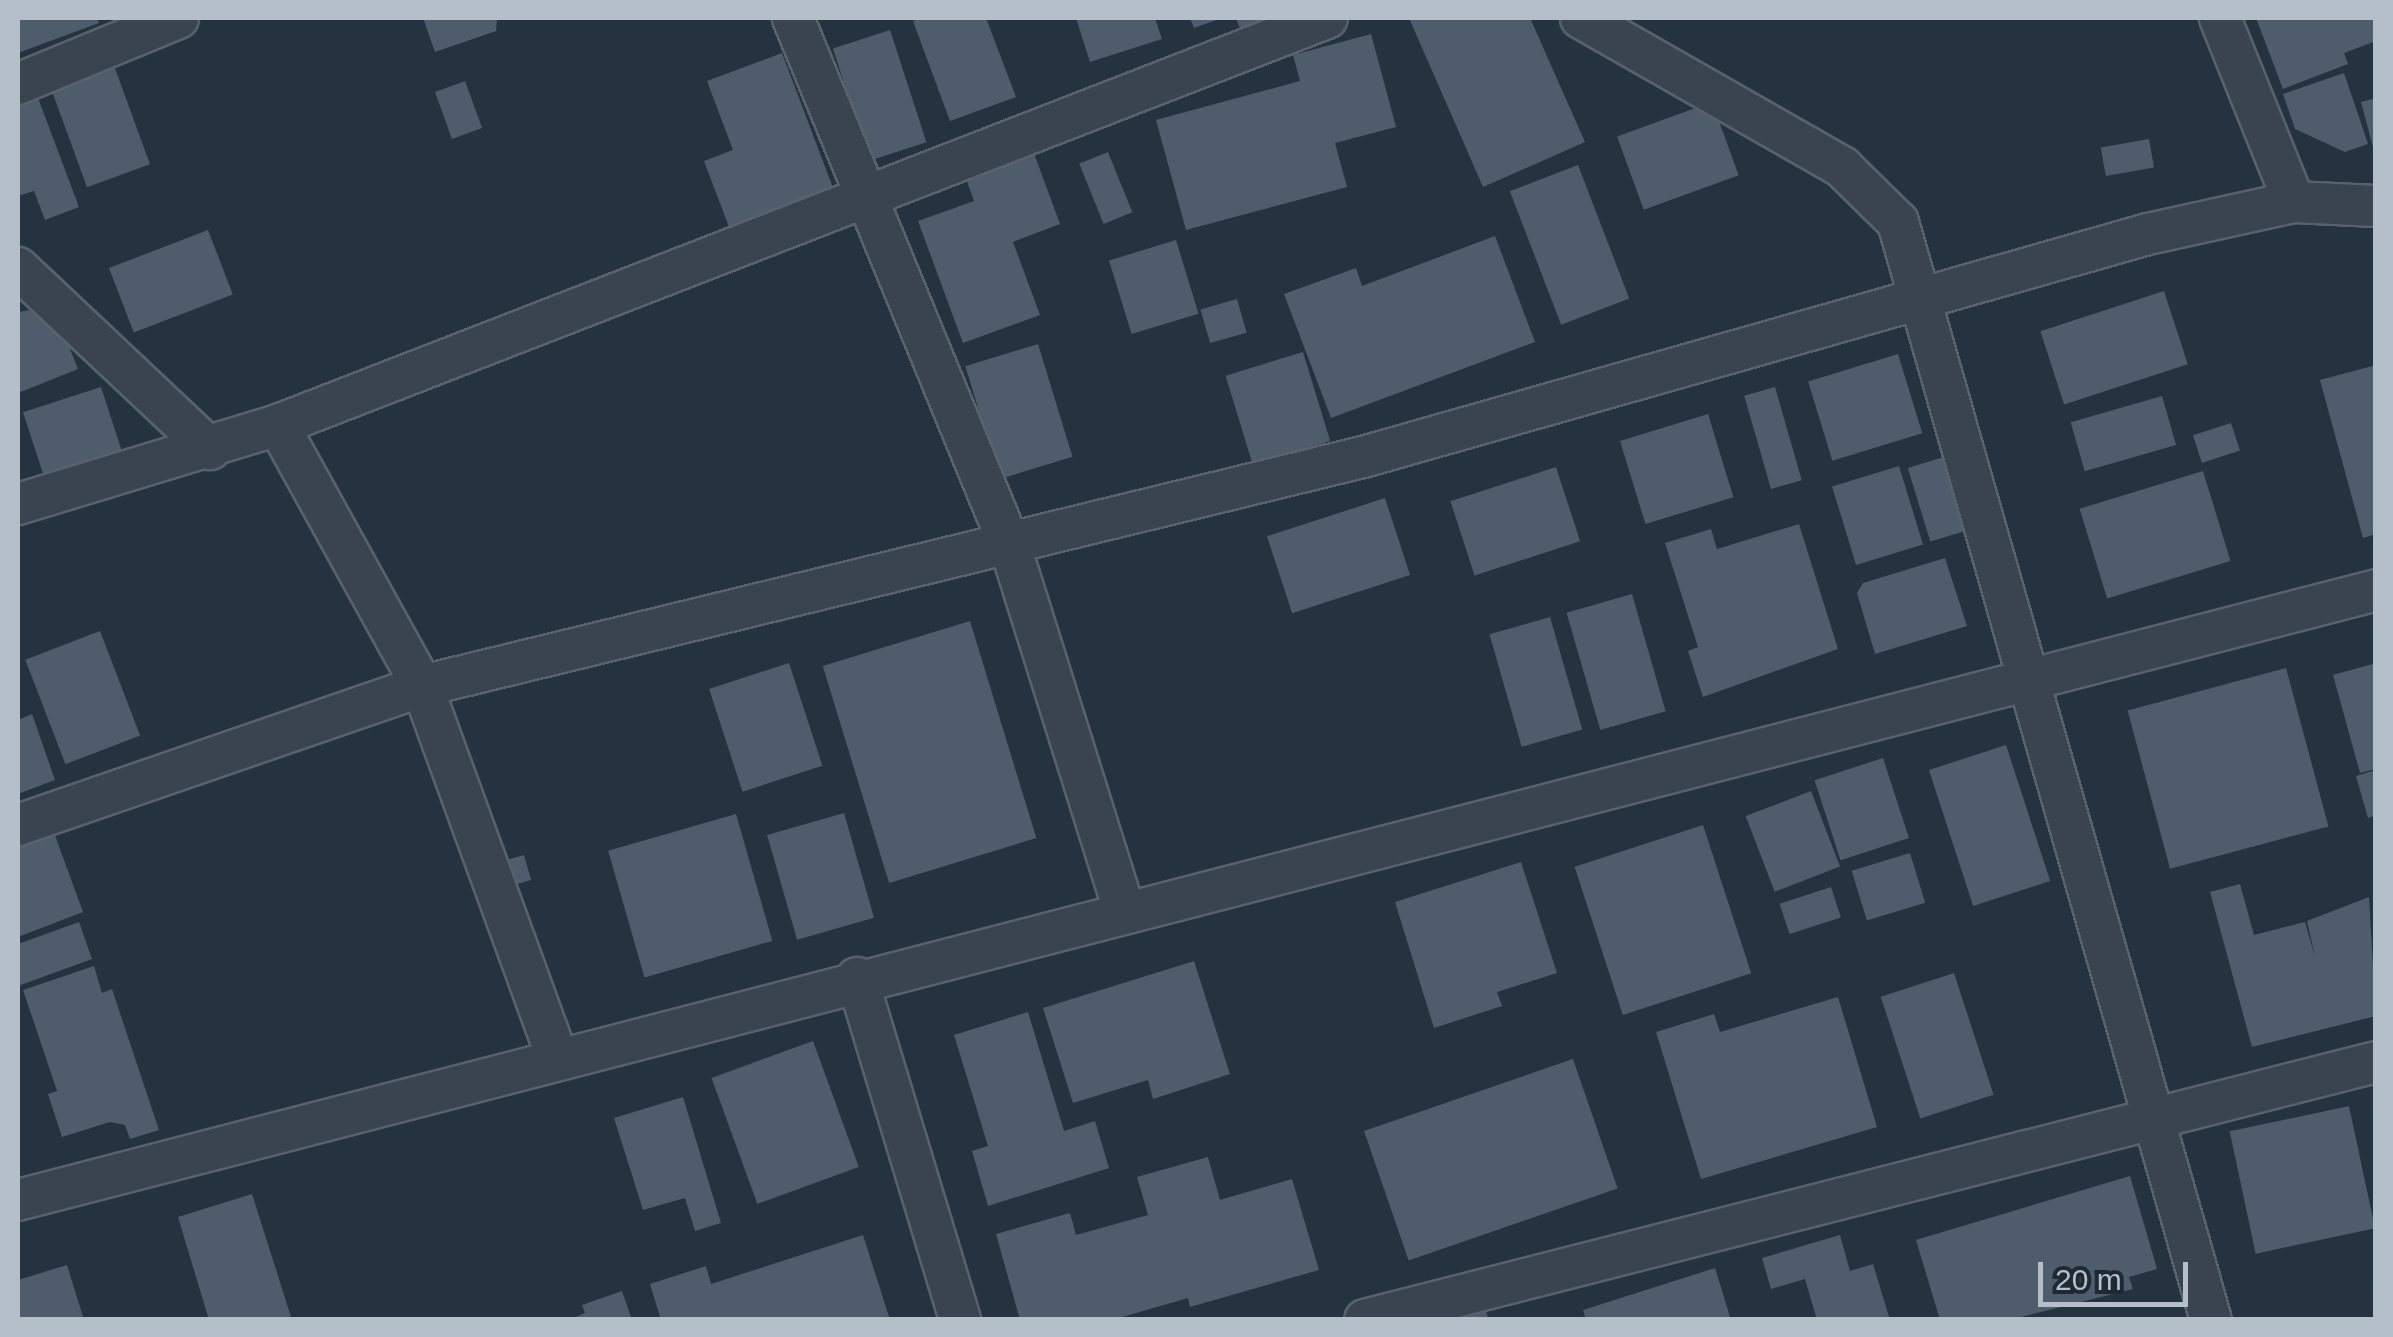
<!DOCTYPE html>
<style>
body{margin:0}
#map{position:relative;width:2393px;height:1337px;overflow:hidden;background:#253340;font-family:Helvetica,sans-serif}
div>[style]{position:absolute}
.building>*{inset:0;background:#4e5c6b;transform-origin:0 0}
.roads{filter:drop-shadow(2px 0 #57626d) drop-shadow(-2px 0 #57626d) drop-shadow(0 2px #57626d) drop-shadow(0 -2px #57626d)}
.minor>*{height:40px;margin:-20px;padding:0 20px;transform-origin:20px;border-radius:20px;background:#394450}
span{translate:-50% -50%;white-space:nowrap;text-align:center;line-height:1.15;-webkit-text-stroke:10px #1e2935;paint-order:stroke}
.frame{position:absolute;inset:0;border:20px solid #b5bfca;pointer-events:none}
.scale{position:absolute;left:2038px;top:1262px;width:150px;height:45px;box-sizing:border-box;border:5px solid #b5bfca;border-top:0;padding-left:12px;font-size:30px;line-height:35px;white-space:nowrap;color:#b5bfca;-webkit-text-stroke:8px #1e2935;paint-order:stroke}
</style>
<div id="map">
<div class="building">
<div style="clip-path:polygon(18px 18px,97px 18px,99px 23px,18px 53px)"></div>
<div style="clip-path:polygon(423px 18px,497px 18px,496px 31px,435px 52px)"></div>
<div style="clip-path:polygon(923px 18px,986px 18px,1016px 97px,950px 121px,913px 21px)"></div>
<div style="clip-path:polygon(1076px 18px,1155px 18px,1162px 39px,1090px 62px)"></div>
<div style="clip-path:polygon(1190px 18px,1222px 18px,1194px 28px)"></div>
<div style="clip-path:polygon(1236px 18px,1269px 18px,1240px 29px)"></div>
<div style="clip-path:polygon(1409px 18px,1530px 18px,1585px 142px,1483px 187px)"></div>
<div style="clip-path:polygon(2256px 18px,2376px 18px,2376px 41px,2344px 53px,2348px 64px,2283px 89px)"></div>
<div style="left:890px;top:30px;width:118px;height:60px;rotate:72deg"></div>
<div style="clip-path:polygon(1371px 34px,1396px 127px,1335px 143px,1347px 187px,1186px 230px,1156px 120px,1300px 81px,1293px 55px)"></div>
<div style="clip-path:polygon(782px 53px,833px 188px,729px 227px,704px 161px,733px 150px,707px 81px)"></div>
<div style="left:112px;top:60px;width:111px;height:67px;rotate:70deg"></div>
<div style="clip-path:polygon(2344px 73px,2368px 144px,2345px 152px,2295px 129px,2283px 94px)"></div>
<div style="left:465px;top:81px;width:50px;height:32px;rotate:70deg"></div>
<div style="clip-path:polygon(38px 98px,79px 207px,45px 220px,34px 191px,18px 196px,18px 106px)"></div>
<div style="clip-path:polygon(2376px 98px,2376px 151px,2374px 151px,2361px 102px)"></div>
<div style="left:1712px;top:102px;width:78px;height:101px;rotate:70deg"></div>
<div style="left:2149px;top:139px;width:29px;height:49px;rotate:80deg"></div>
<div style="clip-path:polygon(1032px 148px,1060px 224px,1013px 242px,1040px 315px,963px 343px,918px 221px,974px 201px,964px 173px)"></div>
<div style="left:1108px;top:152px;width:65px;height:31px;rotate:68deg"></div>
<div style="left:1578px;top:165px;width:143px;height:73px;rotate:69deg"></div>
<div style="left:208px;top:230px;width:69px;height:106px;rotate:69deg"></div>
<div style="clip-path:polygon(1495px 236px,1535px 342px,1331px 418px,1284px 294px,1356px 268px,1362px 286px)"></div>
<div style="left:1176px;top:240px;width:77px;height:70px;rotate:73deg"></div>
<div style="left:2164px;top:291px;width:77px;height:130px;rotate:72deg"></div>
<div style="left:1237px;top:299px;width:35px;height:38px;rotate:74deg"></div>
<div style="clip-path:polygon(53px 306px,78px 369px,18px 393px,18px 312px)"></div>
<div style="left:1038px;top:344px;width:118px;height:76px;rotate:73deg"></div>
<div style="left:1303px;top:352px;width:93px;height:81px;rotate:73deg"></div>
<div style="left:1898px;top:354px;width:83px;height:94px;rotate:73deg"></div>
<div style="clip-path:polygon(2376px 365px,2376px 534px,2363px 538px,2320px 380px)"></div>
<div style="left:101px;top:387px;width:76px;height:82px;rotate:72deg"></div>
<div style="left:1775px;top:387px;width:97px;height:32px;rotate:74deg"></div>
<div style="left:2162px;top:396px;width:51px;height:95px;rotate:74deg"></div>
<div style="left:1708px;top:414px;width:87px;height:92px;rotate:73deg"></div>
<div style="left:2231px;top:423px;width:29px;height:40px;rotate:72deg"></div>
<div style="left:1947px;top:456px;width:77px;height:41px;rotate:73deg"></div>
<div style="left:1899px;top:466px;width:82px;height:70px;rotate:73deg"></div>
<div style="left:1556px;top:467px;width:78px;height:111px;rotate:72deg"></div>
<div style="left:2203px;top:471px;width:94px;height:129px;rotate:73deg"></div>
<div style="left:1385px;top:498px;width:81px;height:124px;rotate:72deg"></div>
<div style="clip-path:polygon(1799px 524px,1838px 649px,1703px 697px,1688px 651px,1698px 647px,1665px 543px,1711px 529px,1717px 549px)"></div>
<div style="clip-path:polygon(1945px 558px,1967px 626px,1875px 654px,1857px 593px,1863px 583px)"></div>
<div style="left:1632px;top:594px;width:122px;height:68px;rotate:74deg"></div>
<div style="left:1550px;top:617px;width:117px;height:63px;rotate:74deg"></div>
<div style="left:970px;top:621px;width:227px;height:154px;rotate:73deg"></div>
<div style="left:100px;top:631px;width:112px;height:80px;rotate:69deg"></div>
<div style="left:789px;top:663px;width:108px;height:84px;rotate:72deg"></div>
<div style="clip-path:polygon(2376px 663px,2376px 769px,2360px 773px,2333px 675px)"></div>
<div style="left:2286px;top:668px;width:164px;height:164px;rotate:75deg"></div>
<div style="clip-path:polygon(32px 714px,55px 780px,18px 794px,18px 720px)"></div>
<div style="left:2006px;top:745px;width:143px;height:81px;rotate:72deg"></div>
<div style="left:1883px;top:758px;width:84px;height:72px;rotate:72deg"></div>
<div style="clip-path:polygon(2376px 770px,2376px 815px,2368px 818px,2356px 776px)"></div>
<div style="left:1811px;top:791px;width:81px;height:70px;rotate:69deg"></div>
<div style="left:844px;top:813px;width:109px;height:80px;rotate:74deg"></div>
<div style="left:736px;top:814px;width:132px;height:133px;rotate:74deg"></div>
<div style="left:1703px;top:825px;width:156px;height:135px;rotate:72deg"></div>
<div style="clip-path:polygon(53px 830px,83px 912px,18px 937px,18px 843px)"></div>
<div style="left:1910px;top:853px;width:52px;height:61px;rotate:73deg"></div>
<div style="left:524px;top:855px;width:26px;height:18px;rotate:74deg"></div>
<div style="clip-path:polygon(1521px 862px,1557px 973px,1497px 992px,1502px 1006px,1434px 1028px,1395px 902px)"></div>
<div style="clip-path:polygon(2240px 884px,2254px 935px,2305px 922px,2315px 957px,2307px 921px,2369px 897px,2376px 1016px,2252px 1047px,2210px 892px)"></div>
<div style="left:1831px;top:887px;width:32px;height:54px;rotate:72deg"></div>
<div style="clip-path:polygon(79px 922px,92px 959px,18px 986px,18px 944px)"></div>
<div style="clip-path:polygon(1194px 961px,1230px 1074px,1153px 1099px,1148px 1080px,1073px 1103px,1043px 1008px)"></div>
<div style="clip-path:polygon(94px 966px,102px 993px,112px 989px,159px 1130px,130px 1139px,125px 1125px,110px 1122px,62px 1137px,48px 1094px,57px 1091px,23px 990px)"></div>
<div style="left:1954px;top:973px;width:128px;height:77px;rotate:72deg"></div>
<div style="clip-path:polygon(1838px 997px,1877px 1127px,1701px 1179px,1656px 1032px,1714px 1014px,1720px 1032px)"></div>
<div style="clip-path:polygon(1028px 1012px,1064px 1131px,1095px 1121px,1109px 1168px,988px 1206px,972px 1151px,988px 1146px,954px 1035px)"></div>
<div style="left:813px;top:1041px;width:134px;height:108px;rotate:70deg"></div>
<div style="left:1573px;top:1059px;width:137px;height:221px;rotate:71deg"></div>
<div style="clip-path:polygon(683px 1097px,721px 1223px,695px 1231px,685px 1198px,643px 1210px,614px 1118px)"></div>
<div style="left:2349px;top:1106px;width:125px;height:122px;rotate:78deg"></div>
<div style="clip-path:polygon(1208px 1157px,1220px 1200px,1292px 1179px,1319px 1270px,1190px 1307px,1188px 1298px,1112px 1320px,1020px 1320px,996px 1234px,1070px 1213px,1076px 1235px,1148px 1215px,1137px 1177px)"></div>
<div style="clip-path:polygon(2130px 1176px,2157px 1269px,2129px 1277px,2133px 1289px,2009px 1320px,1940px 1320px,1916px 1240px)"></div>
<div style="clip-path:polygon(252px 1194px,292px 1320px,209px 1320px,178px 1217px)"></div>
<div style="clip-path:polygon(863px 1235px,890px 1320px,661px 1320px,650px 1284px,706px 1266px,711px 1284px)"></div>
<div style="clip-path:polygon(1840px 1235px,1850px 1271px,1873px 1264px,1890px 1320px,1817px 1320px,1805px 1279px,1771px 1289px,1762px 1258px)"></div>
<div style="clip-path:polygon(67px 1265px,84px 1320px,18px 1320px,18px 1280px)"></div>
<div style="clip-path:polygon(1715px 1268px,1731px 1320px,1586px 1320px,1583px 1310px)"></div>
<div style="clip-path:polygon(622px 1291px,632px 1320px,569px 1320px,585px 1313px,582px 1305px)"></div>
<div style="clip-path:polygon(1483px 1303px,1489px 1320px,1435px 1320px)"></div>
</div>
<div class="roads">
<div class="minor">
<div style="left:793px;top:18px;width:571px;rotate:67.66deg"></div>
<div style="left:1010px;top:546px;width:378px;rotate:72.6deg"></div>
<div style="left:1581px;top:18px;width:301px;rotate:29.7deg"></div>
<div style="left:1842px;top:167px;width:78px;rotate:44.5deg"></div>
<div style="left:1898px;top:222px;width:1142px;rotate:74.09deg"></div>
<div style="left:2220px;top:18px;width:198px;rotate:68.1deg"></div>
<div style="left:18px;top:84px;width:173px;rotate:-22.4deg"></div>
<div style="left:18px;top:268px;width:264px;rotate:43.3deg"></div>
<div style="left:278px;top:425px;width:298px;rotate:61.1deg"></div>
<div style="left:422px;top:686px;width:395px;rotate:70deg"></div>
<div style="left:18px;top:504px;width:272px;rotate:-16.9deg"></div>
<div style="left:278px;top:425px;width:1125px;rotate:-21.21deg"></div>
<div style="left:18px;top:825px;width:427px;rotate:-19deg"></div>
<div style="left:422px;top:686px;width:968px;rotate:-13.68deg"></div>
<div style="left:1363px;top:457px;width:816px;rotate:-15.86deg"></div>
<div style="left:2148px;top:234px;width:149px;rotate:-12.4deg"></div>
<div style="left:2294px;top:202px;width:82px;rotate:2.8deg"></div>
<div style="left:857px;top:978px;width:357px;rotate:73.2deg"></div>
<div style="left:18px;top:1200px;width:2436px;rotate:-14.5deg"></div>
<div style="left:1365px;top:1320px;width:1043px;rotate:-14.32deg"></div>
</div>
</div>
<div class="frame"></div>
<div class="scale">20 m</div>
</div>
